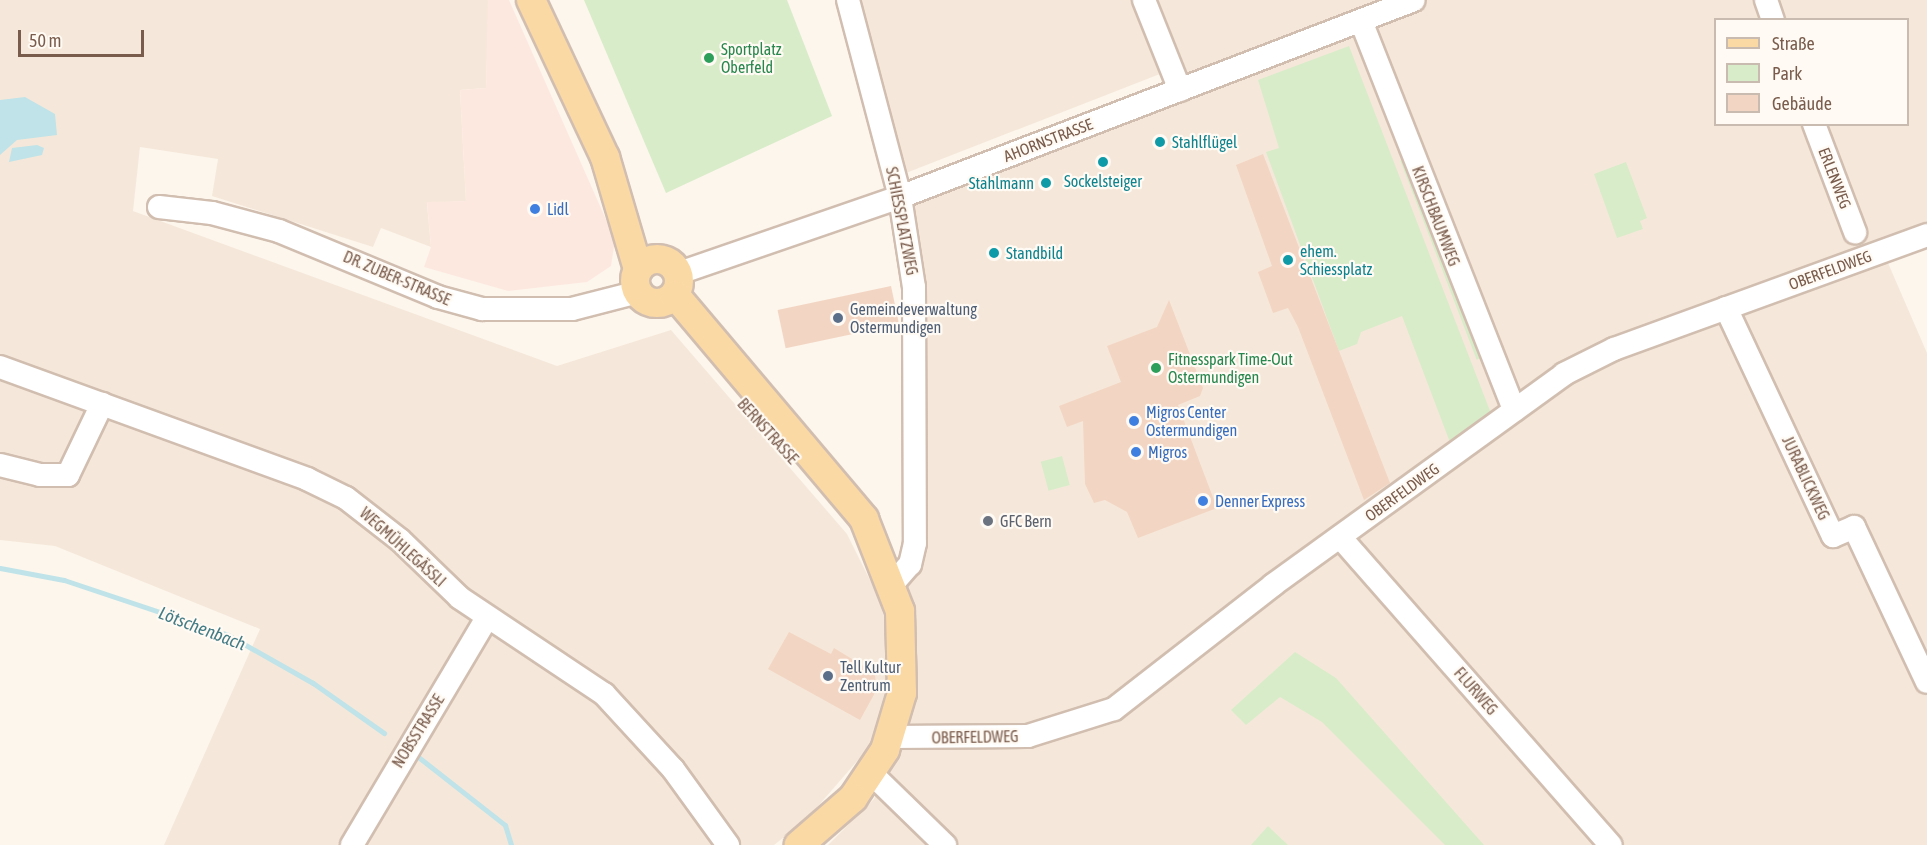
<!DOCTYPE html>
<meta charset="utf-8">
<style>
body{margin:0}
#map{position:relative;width:1927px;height:845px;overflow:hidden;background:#fdf6ec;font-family:"Asap Condensed",sans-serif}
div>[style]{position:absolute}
.residential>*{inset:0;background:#f5e8da}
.commercial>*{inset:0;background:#fde8e0}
.green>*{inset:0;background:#d8ecc9;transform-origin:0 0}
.water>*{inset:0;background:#bfe3e8}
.stream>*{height:5px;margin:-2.5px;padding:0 2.5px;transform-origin:2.5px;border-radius:2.5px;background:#bfe3e8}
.building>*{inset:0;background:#f3d5c3;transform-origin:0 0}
.roads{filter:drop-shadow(2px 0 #d1beb0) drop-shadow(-2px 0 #d1beb0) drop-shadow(0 2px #d1beb0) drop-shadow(0 -2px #d1beb0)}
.minor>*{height:22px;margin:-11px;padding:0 11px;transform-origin:11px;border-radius:11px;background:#fff}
.major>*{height:28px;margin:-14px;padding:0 14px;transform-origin:14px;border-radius:14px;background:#fbd9a5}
.major>.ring{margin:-14px;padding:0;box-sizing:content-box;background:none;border:28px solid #fbd9a5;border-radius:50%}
.dots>*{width:16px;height:16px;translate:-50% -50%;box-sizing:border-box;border:3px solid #fffaf3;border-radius:50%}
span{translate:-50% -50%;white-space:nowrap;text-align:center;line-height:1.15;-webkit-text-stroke:4.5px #fffaf3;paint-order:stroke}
.leisure-label{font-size:16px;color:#27864d}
.left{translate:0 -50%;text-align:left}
.street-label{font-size:16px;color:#7a5c4d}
.culture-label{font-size:16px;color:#0d838f}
.right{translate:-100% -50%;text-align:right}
.shop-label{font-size:16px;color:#366cbe}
.service-label{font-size:16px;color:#4e5e75}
.worship-label{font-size:16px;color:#5b616d}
.water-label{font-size:18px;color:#437c86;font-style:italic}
.legend{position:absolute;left:1714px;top:18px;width:195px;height:108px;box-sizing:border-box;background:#fffaf3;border:2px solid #cabbb1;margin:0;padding:8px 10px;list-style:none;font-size:18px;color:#7a5c4d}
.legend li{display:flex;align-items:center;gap:12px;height:30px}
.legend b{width:30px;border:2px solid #cabbb1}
.scale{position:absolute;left:18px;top:30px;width:126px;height:27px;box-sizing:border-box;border:3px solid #7a5c4d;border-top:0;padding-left:8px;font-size:18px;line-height:21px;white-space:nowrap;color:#7a5c4d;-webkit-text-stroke:4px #fffaf3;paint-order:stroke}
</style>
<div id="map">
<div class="residential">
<div style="clip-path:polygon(0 0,489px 0,486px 88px,460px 90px,466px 201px,427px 203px,431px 247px,381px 228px,373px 247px,212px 196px,218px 159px,140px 147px,133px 211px,557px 366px,671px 330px,847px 534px,876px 592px,893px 643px,893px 687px,871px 745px,806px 820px,774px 845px,164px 845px,260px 629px,55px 546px,0 540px)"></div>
<div style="clip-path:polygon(858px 0,1131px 0,1160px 74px,906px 173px)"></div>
<div style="clip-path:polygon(evenodd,1144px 0,1927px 0,1927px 242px,1885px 256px,1927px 353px,1927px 845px,828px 845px,874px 799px,911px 714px,912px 652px,900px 590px,916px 543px,898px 190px,1177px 83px,1144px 0,1716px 20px,1908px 20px,1908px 124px,1716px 124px,1716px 20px)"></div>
</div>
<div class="commercial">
<div style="clip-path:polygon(488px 0,509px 0,615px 240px,611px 266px,587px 282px,508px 291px,424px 267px,431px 247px,427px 202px,466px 201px,460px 90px,486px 88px)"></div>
</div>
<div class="green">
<div style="clip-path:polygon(584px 0,787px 0,832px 116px,666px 193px)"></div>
<div style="clip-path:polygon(1349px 46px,1492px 416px,1451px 445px,1402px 316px,1361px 332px,1357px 344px,1339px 351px,1266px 152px,1279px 148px,1258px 80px)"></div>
<div style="left:1405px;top:159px;width:213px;height:5px;rotate:69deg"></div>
<div style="clip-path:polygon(1626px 162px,1647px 218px,1640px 221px,1643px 229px,1617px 238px,1594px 174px)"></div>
<div style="left:1062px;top:456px;width:30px;height:22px;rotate:75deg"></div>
<div style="clip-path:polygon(1295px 652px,1336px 678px,1484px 845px,1445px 845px,1322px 722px,1280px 697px,1246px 725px,1231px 710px)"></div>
<div style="clip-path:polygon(1268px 826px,1288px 845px,1251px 845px)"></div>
</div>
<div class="water">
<div style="clip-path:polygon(25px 97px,55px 114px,57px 135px,17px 140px,0 155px,0 100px)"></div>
<div style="clip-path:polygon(37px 145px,44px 148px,42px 155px,9px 162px,12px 148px)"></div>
</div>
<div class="stream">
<div style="left:0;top:568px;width:65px;rotate:10.6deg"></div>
<div style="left:64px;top:580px;width:173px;rotate:18.5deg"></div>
<div style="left:228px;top:635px;width:98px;rotate:29.5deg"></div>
<div style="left:313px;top:683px;width:87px;rotate:35.2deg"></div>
<div style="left:417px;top:756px;width:112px;rotate:38.1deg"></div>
<div style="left:505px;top:825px;width:21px;rotate:73deg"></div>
</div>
<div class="building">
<div style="clip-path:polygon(1263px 154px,1390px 483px,1364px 500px,1298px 327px,1288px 308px,1273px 313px,1258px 272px,1272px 266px,1236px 165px)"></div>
<div style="left:891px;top:286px;width:39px;height:116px;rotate:78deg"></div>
<div style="clip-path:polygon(1169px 300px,1203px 388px,1200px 396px,1178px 405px,1217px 508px,1138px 538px,1127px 512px,1105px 500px,1094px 503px,1085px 484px,1083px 421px,1067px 427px,1059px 406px,1121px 382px,1107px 346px,1157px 327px)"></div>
<div style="clip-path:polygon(789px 632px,831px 654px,834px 648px,875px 673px,876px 691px,860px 720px,768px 669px)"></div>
</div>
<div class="roads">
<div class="minor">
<div style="left:848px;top:0;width:204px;rotate:75.2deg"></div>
<div style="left:900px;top:197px;width:91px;rotate:81.2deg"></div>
<div style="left:914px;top:287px;width:256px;rotate:89.8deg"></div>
<div style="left:915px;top:543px;width:22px;rotate:103deg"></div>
<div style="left:910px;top:564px;width:28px;rotate:131deg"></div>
<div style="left:1144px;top:0;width:97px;rotate:68.2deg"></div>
<div style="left:1766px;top:0;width:21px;rotate:71deg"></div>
<div style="left:1361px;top:21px;width:418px;rotate:68.5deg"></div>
<div style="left:1814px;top:124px;width:116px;rotate:69.2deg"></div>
<div style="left:159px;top:207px;width:53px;rotate:6.5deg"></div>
<div style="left:212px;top:213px;width:69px;rotate:15deg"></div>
<div style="left:279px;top:231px;width:172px;rotate:22.5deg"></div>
<div style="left:438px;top:297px;width:46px;rotate:15.3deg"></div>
<div style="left:482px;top:309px;width:90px"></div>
<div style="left:572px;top:309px;width:68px;rotate:-14.4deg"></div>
<div style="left:679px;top:273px;width:234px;rotate:-19deg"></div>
<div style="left:900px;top:197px;width:550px;rotate:-20.97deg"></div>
<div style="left:1726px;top:308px;width:252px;rotate:64.9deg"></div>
<div style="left:1833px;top:536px;width:23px;rotate:-23deg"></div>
<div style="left:1854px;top:527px;width:171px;rotate:64.8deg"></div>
<div style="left:0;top:367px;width:327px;rotate:20deg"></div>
<div style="left:307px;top:479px;width:43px;rotate:26deg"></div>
<div style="left:346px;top:498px;width:68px;rotate:37.9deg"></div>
<div style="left:400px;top:540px;width:83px;rotate:44deg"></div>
<div style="left:460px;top:598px;width:173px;rotate:33.7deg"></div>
<div style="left:604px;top:694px;width:102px;rotate:47.4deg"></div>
<div style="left:673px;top:769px;width:94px;rotate:54.1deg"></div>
<div style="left:0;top:465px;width:41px;rotate:14deg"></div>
<div style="left:40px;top:475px;width:28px"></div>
<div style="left:68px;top:475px;width:79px;rotate:-64.4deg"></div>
<div style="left:1340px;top:537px;width:410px;rotate:48.7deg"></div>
<div style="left:890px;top:737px;width:138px;rotate:-0.4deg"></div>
<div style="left:1028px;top:736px;width:90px;rotate:-17.4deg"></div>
<div style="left:1114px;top:709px;width:202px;rotate:-37.9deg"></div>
<div style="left:1273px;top:585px;width:359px;rotate:-35.9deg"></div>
<div style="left:1564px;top:374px;width:56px;rotate:-26.6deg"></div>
<div style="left:1614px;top:349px;width:333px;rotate:-20deg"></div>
<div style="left:872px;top:774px;width:102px;rotate:44.2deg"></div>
<div style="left:352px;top:845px;width:264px;rotate:-59.3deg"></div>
</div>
<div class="major">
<div style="left:531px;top:0;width:174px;rotate:64.8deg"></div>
<div style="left:605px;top:157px;width:117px;rotate:73.6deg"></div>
<div class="ring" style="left:635px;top:259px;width:16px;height:16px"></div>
<div style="left:675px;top:295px;width:293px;rotate:49.8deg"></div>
<div style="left:864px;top:519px;width:99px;rotate:68.6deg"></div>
<div style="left:900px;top:611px;width:82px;rotate:88.6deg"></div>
<div style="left:902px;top:693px;width:59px;rotate:106.6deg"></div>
<div style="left:885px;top:750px;width:58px;rotate:123.7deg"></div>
<div style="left:853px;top:798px;width:72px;rotate:139deg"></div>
</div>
</div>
<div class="dots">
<div style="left:709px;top:58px;background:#2e9e5b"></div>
<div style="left:1160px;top:142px;background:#0f9aa8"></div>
<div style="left:1103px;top:162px;background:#0f9aa8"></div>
<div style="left:1046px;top:183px;background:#0f9aa8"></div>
<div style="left:535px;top:209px;background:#3f7fe0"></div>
<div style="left:994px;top:253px;background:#0f9aa8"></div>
<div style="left:1288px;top:260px;background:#0f9aa8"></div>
<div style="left:838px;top:318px;background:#5c6f8a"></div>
<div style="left:1156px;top:368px;background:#2e9e5b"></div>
<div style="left:1134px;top:421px;background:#3f7fe0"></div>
<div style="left:1136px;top:452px;background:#3f7fe0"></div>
<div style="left:1203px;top:501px;background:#3f7fe0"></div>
<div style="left:988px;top:521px;background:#6b7280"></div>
<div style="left:828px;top:676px;background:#5c6f8a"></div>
</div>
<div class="leisure-label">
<span class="left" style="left:721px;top:58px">Sportplatz<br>Oberfeld</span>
<span class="left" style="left:1168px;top:368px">Fitnesspark Time-Out<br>Ostermundigen</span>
</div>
<div class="street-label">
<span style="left:1048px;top:140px;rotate:-21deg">AHORNSTRASSE</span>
<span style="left:1835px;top:178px;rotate:69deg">ERLENWEG</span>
<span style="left:1436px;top:216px;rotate:69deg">KIRSCHBAUMWEG</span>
<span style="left:902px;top:221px;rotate:79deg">SCHIESSPLATZWEG</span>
<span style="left:1830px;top:270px;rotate:-20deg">OBERFELDWEG</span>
<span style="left:397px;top:278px;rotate:23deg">DR. ZUBER-STRASSE</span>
<span style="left:768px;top:431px;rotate:48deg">BERNSTRASSE</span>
<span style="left:1806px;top:478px;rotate:65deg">JURABLICKWEG</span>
<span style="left:1402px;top:492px;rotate:-36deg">OBERFELDWEG</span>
<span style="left:403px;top:547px;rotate:42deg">WEGMÜHLEGÄSSLI</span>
<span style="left:1476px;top:691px;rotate:49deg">FLURWEG</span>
<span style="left:418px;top:731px;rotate:-58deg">NOBSSTRASSE</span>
<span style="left:975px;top:737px;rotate:-1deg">OBERFELDWEG</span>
</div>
<div class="culture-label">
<span class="left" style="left:1172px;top:142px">Stahlflügel</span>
<span style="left:1103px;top:181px">Sockelsteiger</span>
<span class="right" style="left:1034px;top:183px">Stahlmann</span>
<span class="left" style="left:1300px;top:260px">ehem.<br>Schiessplatz</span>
<span class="left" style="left:1006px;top:253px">Standbild</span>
</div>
<div class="shop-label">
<span class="left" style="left:547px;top:209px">Lidl</span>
<span class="left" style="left:1146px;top:421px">Migros Center<br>Ostermundigen</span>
<span class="left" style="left:1148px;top:452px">Migros</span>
<span class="left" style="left:1215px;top:501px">Denner Express</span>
</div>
<div class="service-label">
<span class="left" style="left:850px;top:318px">Gemeindeverwaltung<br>Ostermundigen</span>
<span class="left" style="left:840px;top:676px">Tell Kultur<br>Zentrum</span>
</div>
<div class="worship-label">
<span class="left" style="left:1000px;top:521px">GFC Bern</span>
</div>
<div class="water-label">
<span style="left:202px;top:629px;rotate:21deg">Lötschenbach</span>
</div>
<ul class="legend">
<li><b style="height:8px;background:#fbd9a5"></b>Straße</li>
<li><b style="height:16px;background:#d8ecc9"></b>Park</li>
<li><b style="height:16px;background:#f3d5c3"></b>Gebäude</li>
</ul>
<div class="scale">50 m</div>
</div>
